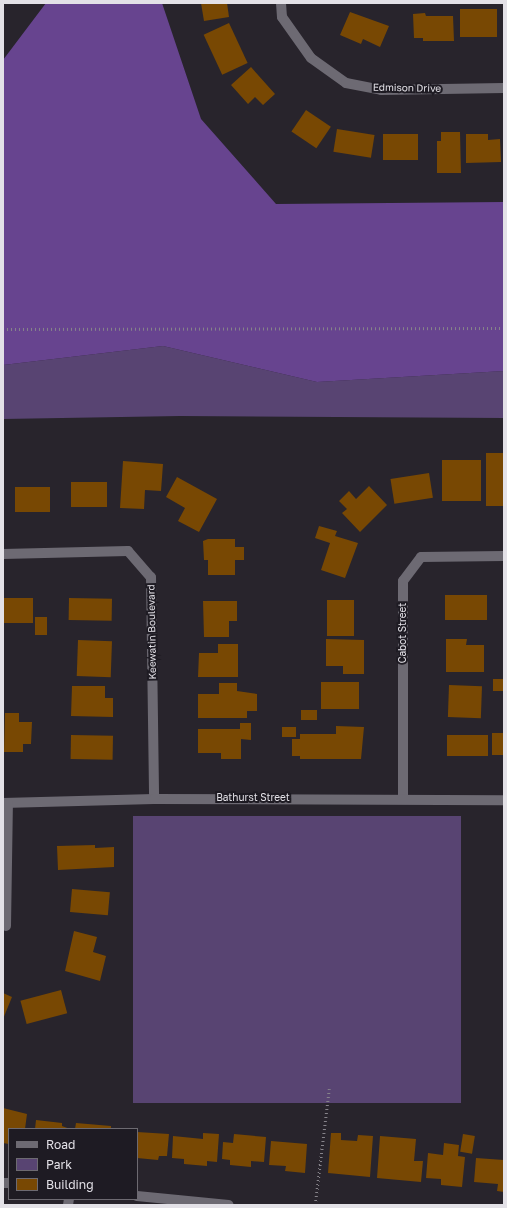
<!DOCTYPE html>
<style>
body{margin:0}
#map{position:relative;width:507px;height:1208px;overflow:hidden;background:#28242c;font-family:"Golos Text",sans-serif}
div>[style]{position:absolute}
.green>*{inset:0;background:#584472;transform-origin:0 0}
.forest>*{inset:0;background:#67448f}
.building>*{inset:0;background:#784803;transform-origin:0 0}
.path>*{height:2.5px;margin-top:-1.25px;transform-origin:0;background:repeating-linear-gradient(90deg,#86838a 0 1px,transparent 0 4px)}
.minor>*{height:10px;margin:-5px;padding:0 5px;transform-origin:5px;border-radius:5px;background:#6d6a73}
span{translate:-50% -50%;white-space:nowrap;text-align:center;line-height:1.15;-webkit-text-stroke:4px #1e1b23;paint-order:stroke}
.street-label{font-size:10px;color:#e3e1e7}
.frame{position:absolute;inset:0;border:4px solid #e3e1e7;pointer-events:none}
.legend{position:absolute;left:8px;top:1128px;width:130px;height:72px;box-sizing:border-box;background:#1e1b23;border:1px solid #6d6a71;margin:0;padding:5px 7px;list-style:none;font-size:12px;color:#e3e1e7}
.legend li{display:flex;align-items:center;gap:8px;height:20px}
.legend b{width:20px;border:1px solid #6d6a71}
</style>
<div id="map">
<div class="green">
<div style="clip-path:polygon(163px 346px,317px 382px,504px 371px,504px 418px,180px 416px,3px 419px,3px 365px)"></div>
<div style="left:461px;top:816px;width:287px;height:328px;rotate:90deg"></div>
</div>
<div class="forest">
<div style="clip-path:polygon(46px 3px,162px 3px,201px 119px,276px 204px,504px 202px,504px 371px,317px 382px,163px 346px,3px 365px,3px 60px)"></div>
</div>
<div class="building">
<div style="clip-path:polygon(201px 3px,227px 3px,229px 17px,204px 21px)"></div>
<div style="left:497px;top:9px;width:28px;height:37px;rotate:90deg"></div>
<div style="clip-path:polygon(350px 12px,389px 26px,380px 47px,363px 39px,361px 44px,340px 35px)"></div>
<div style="clip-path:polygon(425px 13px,426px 16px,453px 16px,454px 41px,423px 41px,423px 38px,414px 38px,413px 14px)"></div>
<div style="left:229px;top:23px;width:44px;height:28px;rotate:65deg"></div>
<div style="clip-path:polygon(251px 67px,275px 94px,263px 105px,255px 97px,248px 104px,231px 85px)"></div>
<div style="left:306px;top:110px;width:30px;height:26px;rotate:34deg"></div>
<div style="left:337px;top:129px;width:38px;height:23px;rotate:9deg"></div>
<div style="clip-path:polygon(441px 132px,460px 132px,461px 173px,437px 173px,437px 141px,441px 141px)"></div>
<div style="left:383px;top:134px;width:35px;height:26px"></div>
<div style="clip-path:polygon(466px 134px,488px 134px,488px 140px,500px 139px,501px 162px,466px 163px)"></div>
<div style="left:486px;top:453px;width:17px;height:53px"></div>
<div style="left:442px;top:460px;width:39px;height:41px"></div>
<div style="clip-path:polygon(123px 461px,163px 464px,161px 491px,145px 490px,144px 509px,120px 508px)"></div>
<div style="left:429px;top:473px;width:25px;height:39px;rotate:81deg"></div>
<div style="clip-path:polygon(177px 477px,217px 499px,199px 532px,178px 521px,185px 508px,166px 497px)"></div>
<div style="left:71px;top:482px;width:36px;height:25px"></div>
<div style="clip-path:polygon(369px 486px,387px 505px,360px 532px,342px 513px,347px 509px,339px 501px,349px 491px,356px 499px)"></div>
<div style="left:15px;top:487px;width:35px;height:25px"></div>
<div style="clip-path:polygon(319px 526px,337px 531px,335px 536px,358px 543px,345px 578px,321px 570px,330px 543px,315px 538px)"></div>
<div style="clip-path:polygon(208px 539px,235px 539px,235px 547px,244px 547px,244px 560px,235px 560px,235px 575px,208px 575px,208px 560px,204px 560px,203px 541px)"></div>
<div style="left:445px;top:595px;width:42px;height:25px"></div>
<div style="left:3px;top:598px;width:30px;height:25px"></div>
<div style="left:69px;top:598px;width:43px;height:22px;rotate:1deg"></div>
<div style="left:327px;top:600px;width:27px;height:36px"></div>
<div style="clip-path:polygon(203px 601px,237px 601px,237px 621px,229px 621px,229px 637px,204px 637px)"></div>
<div style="left:35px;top:617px;width:12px;height:18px"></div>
<div style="clip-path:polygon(326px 639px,364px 640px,364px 674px,343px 674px,343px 666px,326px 666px)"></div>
<div style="clip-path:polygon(446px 639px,467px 639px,466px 645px,484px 645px,484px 672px,446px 672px)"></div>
<div style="left:78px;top:640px;width:34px;height:36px;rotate:2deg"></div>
<div style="clip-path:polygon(218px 644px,238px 644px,238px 677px,198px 677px,199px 653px,218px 653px)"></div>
<div style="left:493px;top:679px;width:11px;height:12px"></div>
<div style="left:321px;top:682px;width:38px;height:27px"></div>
<div style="clip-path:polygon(219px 683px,237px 683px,237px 691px,257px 694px,257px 711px,247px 711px,247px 718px,198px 718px,198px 694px,219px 694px)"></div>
<div style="left:449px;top:685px;width:33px;height:32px;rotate:2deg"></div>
<div style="clip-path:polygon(72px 686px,105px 686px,105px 698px,113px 698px,113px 717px,71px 716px)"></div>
<div style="left:301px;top:710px;width:16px;height:10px"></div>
<div style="clip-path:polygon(5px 713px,19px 713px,19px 722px,32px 722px,31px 744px,23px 744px,23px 752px,4px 752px)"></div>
<div style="clip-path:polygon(240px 723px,251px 723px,251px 740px,241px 739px,241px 759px,221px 759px,221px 753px,198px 753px,198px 729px,240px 729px)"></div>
<div style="clip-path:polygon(336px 726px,364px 727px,361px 759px,300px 759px,300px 756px,292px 756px,292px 739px,300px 739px,300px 734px,336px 734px)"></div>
<div style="left:282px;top:727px;width:14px;height:10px"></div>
<div style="left:492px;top:733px;width:12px;height:22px"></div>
<div style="left:71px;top:735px;width:42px;height:24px;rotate:1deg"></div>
<div style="left:447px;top:735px;width:41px;height:21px"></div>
<div style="clip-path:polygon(95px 845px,95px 848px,114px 847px,114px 867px,58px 870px,57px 846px)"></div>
<div style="left:72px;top:889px;width:38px;height:23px;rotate:5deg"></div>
<div style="clip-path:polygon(74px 931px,97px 937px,93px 952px,106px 956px,100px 981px,65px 971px)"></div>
<div style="left:61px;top:990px;width:24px;height:42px;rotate:75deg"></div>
<div style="clip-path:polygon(3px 993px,12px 997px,3px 1019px)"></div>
<div style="clip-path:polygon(3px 1108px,27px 1114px,25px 1129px,9px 1129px,9px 1144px,3px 1143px)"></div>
<div style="clip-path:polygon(36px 1120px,62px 1123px,62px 1126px,70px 1129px,35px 1129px)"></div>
<div style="clip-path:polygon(76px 1123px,111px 1126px,111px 1129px,75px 1129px)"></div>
<div style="clip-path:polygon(137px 1132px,169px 1134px,167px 1156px,159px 1156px,158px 1160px,137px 1158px)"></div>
<div style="clip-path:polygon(203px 1133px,219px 1134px,217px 1162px,207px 1161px,207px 1166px,184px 1164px,184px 1159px,172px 1158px,173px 1136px,203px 1139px)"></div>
<div style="clip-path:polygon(331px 1133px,341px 1133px,341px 1140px,357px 1141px,358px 1135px,373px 1136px,370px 1177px,328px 1173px)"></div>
<div style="clip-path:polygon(234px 1134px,266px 1137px,264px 1162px,251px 1161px,251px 1167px,230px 1165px,230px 1160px,222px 1159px,223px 1142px,233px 1143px)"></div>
<div style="left:463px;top:1134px;width:12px;height:18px;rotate:9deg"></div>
<div style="clip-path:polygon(380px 1136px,416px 1139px,414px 1161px,423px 1161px,421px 1182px,377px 1178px)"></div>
<div style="clip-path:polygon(271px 1141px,307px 1144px,305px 1173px,285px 1171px,286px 1166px,269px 1165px)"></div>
<div style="clip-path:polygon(444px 1143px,459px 1145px,458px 1156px,465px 1157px,462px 1187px,441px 1185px,441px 1179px,426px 1178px,428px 1153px,443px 1155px)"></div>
<div style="clip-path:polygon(476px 1158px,504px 1160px,504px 1192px,497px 1191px,498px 1184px,474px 1182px)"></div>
</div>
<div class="path">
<div style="left:3px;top:329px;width:501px;rotate:-0.11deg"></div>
<div style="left:315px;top:1205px;width:117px;rotate:-83.1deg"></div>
</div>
<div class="minor">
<div style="left:281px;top:3px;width:14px;rotate:86deg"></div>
<div style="left:282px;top:17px;width:50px;rotate:54.7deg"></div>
<div style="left:311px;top:58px;width:43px;rotate:35.5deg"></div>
<div style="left:346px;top:83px;width:36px;rotate:11deg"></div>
<div style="left:381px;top:90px;width:123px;rotate:-0.9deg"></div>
<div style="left:3px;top:554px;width:125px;rotate:-1.4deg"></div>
<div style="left:128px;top:551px;width:35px;rotate:49deg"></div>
<div style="left:151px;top:577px;width:222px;rotate:89.2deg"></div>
<div style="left:403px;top:798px;width:217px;rotate:-90deg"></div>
<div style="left:403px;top:581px;width:30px;rotate:-53deg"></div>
<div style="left:421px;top:557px;width:83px;rotate:-0.7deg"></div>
<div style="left:3px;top:803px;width:151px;rotate:-1.5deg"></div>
<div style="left:154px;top:799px;width:350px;rotate:0.2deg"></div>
<div style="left:6px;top:926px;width:123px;rotate:-89.1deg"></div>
<div style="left:3px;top:1183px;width:6px"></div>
<div style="left:137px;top:1196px;width:92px;rotate:5.6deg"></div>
<div style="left:68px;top:1205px;width:6px;rotate:-81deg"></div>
</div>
<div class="street-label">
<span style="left:407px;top:88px;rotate:1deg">Edmison Drive</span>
<span style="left:152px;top:632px;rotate:-91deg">Keewatin Boulevard</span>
<span style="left:403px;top:633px;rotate:-90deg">Cabot Street</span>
<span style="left:253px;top:798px">Bathurst Street</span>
</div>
<div class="frame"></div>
<ul class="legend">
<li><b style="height:5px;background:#6d6a73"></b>Road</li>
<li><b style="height:11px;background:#584472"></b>Park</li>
<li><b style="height:11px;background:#784803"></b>Building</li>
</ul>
</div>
